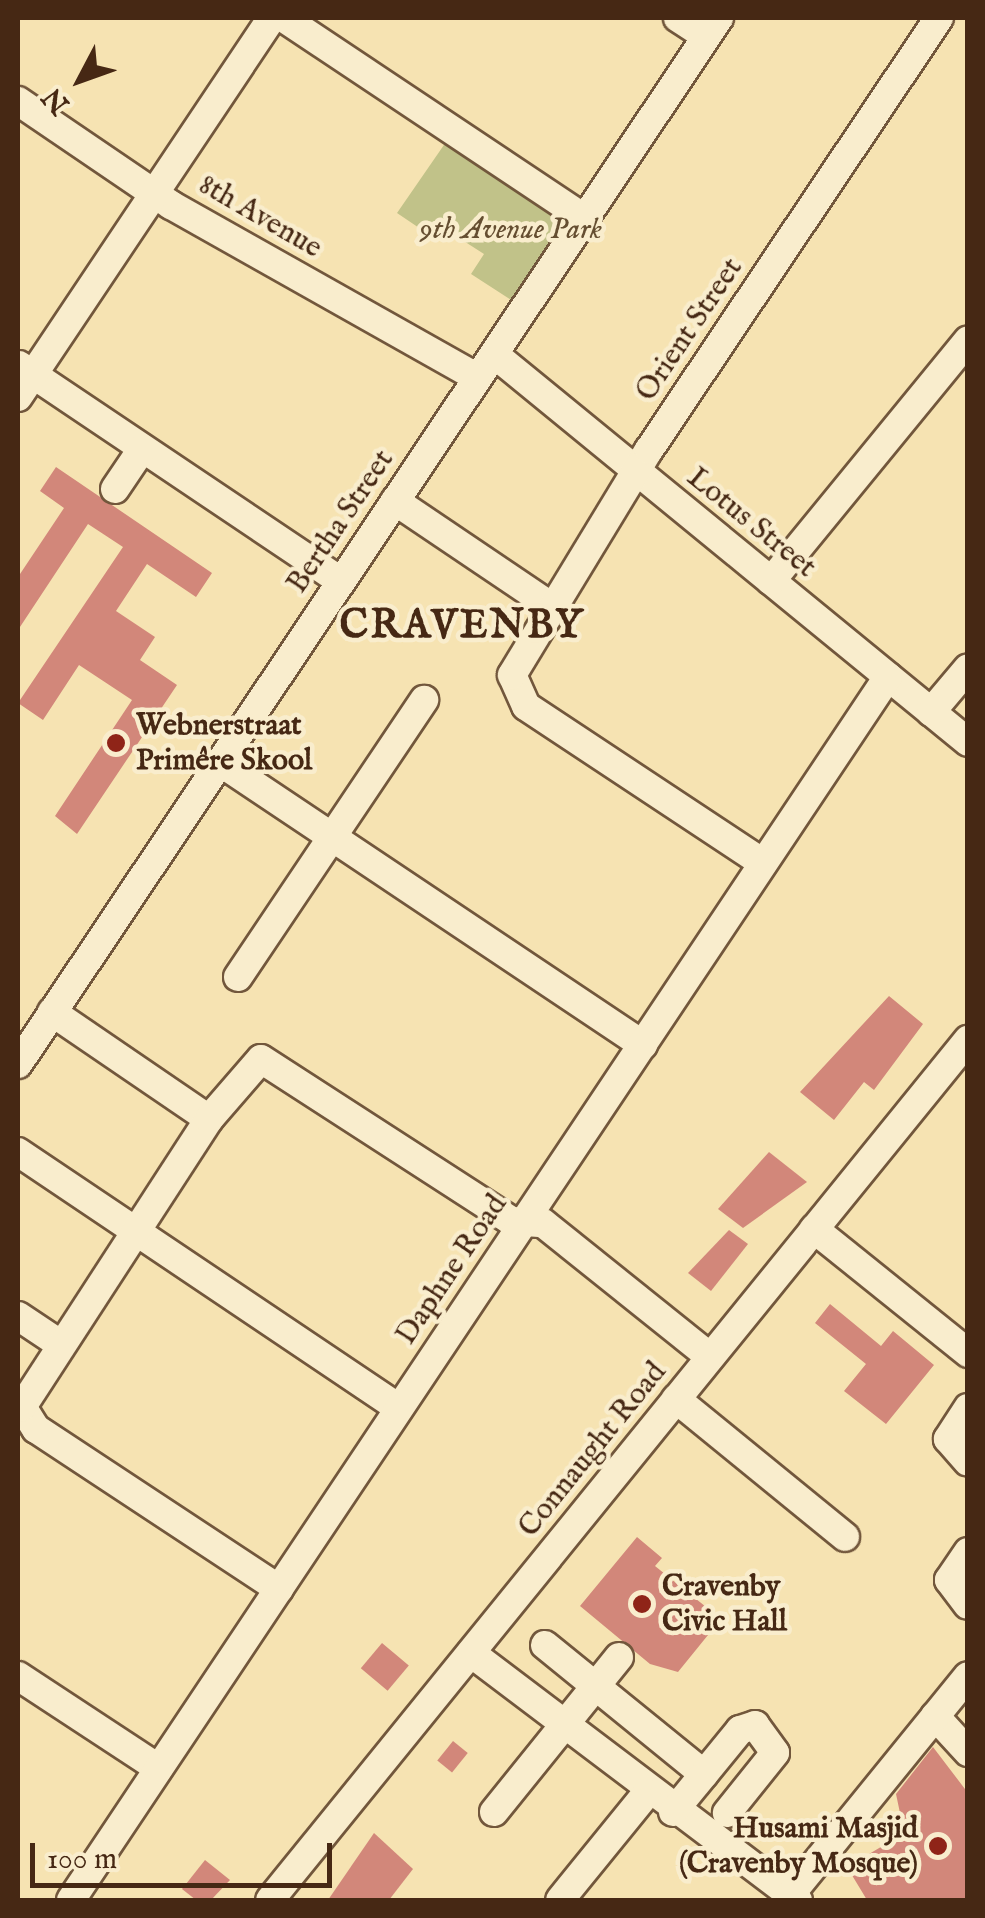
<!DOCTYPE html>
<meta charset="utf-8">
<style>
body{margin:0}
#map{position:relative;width:985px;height:1918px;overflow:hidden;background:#f6e3b2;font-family:"IM FELL English",serif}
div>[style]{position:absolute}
.green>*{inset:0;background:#c1c289}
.building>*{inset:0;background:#d2877a;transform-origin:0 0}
.roads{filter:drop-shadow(2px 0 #72573c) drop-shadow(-2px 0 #72573c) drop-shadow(0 2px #72573c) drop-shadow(0 -2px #72573c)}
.minor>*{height:28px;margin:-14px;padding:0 14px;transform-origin:14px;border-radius:14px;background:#f9edcd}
.dots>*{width:28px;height:28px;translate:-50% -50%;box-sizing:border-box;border:5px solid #f9edcd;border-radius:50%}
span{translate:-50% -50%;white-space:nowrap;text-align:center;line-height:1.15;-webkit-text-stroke:9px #f9edcd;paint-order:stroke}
.street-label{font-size:30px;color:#462814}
.park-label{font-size:30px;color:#654e31;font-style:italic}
.poi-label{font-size:30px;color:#462814;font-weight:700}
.left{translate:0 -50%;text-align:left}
.right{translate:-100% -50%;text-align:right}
.district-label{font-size:40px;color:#462814;font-weight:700;letter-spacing:2.5px}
.frame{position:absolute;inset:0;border:20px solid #462814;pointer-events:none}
.north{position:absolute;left:30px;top:30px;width:100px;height:100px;-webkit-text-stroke:8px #f9edcd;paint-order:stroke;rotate:229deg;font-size:28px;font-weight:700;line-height:40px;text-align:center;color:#462814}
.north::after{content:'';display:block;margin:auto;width:35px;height:45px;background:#462814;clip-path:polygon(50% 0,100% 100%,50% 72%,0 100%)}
.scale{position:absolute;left:30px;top:1843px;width:302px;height:45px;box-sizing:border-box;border:5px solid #462814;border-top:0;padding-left:12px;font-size:30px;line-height:35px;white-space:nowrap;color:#462814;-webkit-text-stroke:8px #f9edcd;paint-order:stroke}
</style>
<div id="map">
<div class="green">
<div style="clip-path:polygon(446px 142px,556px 215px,558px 229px,511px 300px,471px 274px,484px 254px,445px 229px,437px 240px,397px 213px)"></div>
</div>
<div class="building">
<div style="clip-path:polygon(56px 467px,212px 573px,196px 597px,147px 564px,116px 611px,155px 637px,140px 660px,177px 685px,77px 834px,55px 816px,132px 700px,79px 665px,43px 720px,18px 703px,123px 547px,88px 524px,18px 630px,18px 577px,64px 508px,40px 491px)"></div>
<div style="clip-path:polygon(889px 996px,923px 1024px,874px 1090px,864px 1082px,834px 1120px,800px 1092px)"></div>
<div style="clip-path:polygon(769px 1152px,807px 1182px,743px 1228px,718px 1209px)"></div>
<div style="clip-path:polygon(729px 1230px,748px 1244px,711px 1291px,688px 1273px)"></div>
<div style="clip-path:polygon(830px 1304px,881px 1346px,893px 1331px,934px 1365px,886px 1424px,844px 1391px,866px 1364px,815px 1323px)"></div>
<div style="clip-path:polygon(637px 1537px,662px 1558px,655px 1566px,721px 1619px,678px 1672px,650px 1664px,580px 1606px)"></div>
<div style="left:382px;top:1643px;width:35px;height:33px;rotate:40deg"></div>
<div style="left:453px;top:1741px;width:19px;height:25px;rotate:39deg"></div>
<div style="clip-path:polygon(933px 1747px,968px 1793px,968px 1900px,867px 1900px,847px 1867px,891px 1841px,881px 1825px,900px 1813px,896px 1794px)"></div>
<div style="clip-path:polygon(374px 1833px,413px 1869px,389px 1900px,328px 1900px)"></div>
<div style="clip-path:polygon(205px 1860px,230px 1880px,211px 1900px,196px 1900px,182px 1889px)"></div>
</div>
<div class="roads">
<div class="minor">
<div style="left:284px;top:18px;width:362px;rotate:33.7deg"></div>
<div style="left:678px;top:18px;width:33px;rotate:33deg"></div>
<div style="left:18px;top:101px;width:185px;rotate:34.2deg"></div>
<div style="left:171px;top:205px;width:352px;rotate:29.4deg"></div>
<div style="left:494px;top:354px;width:613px;rotate:39.3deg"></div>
<div style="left:19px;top:365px;width:388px;rotate:33.9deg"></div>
<div style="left:18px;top:397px;width:456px;rotate:-56.2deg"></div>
<div style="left:115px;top:489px;width:48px;rotate:-56deg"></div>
<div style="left:395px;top:501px;width:189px;rotate:34deg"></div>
<div style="left:771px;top:581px;width:311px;rotate:-50.7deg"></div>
<div style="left:931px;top:712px;width:57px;rotate:-49.9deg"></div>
<div style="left:220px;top:762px;width:509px;rotate:33.78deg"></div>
<div style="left:763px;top:863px;width:284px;rotate:-146.5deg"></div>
<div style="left:526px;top:706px;width:34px;rotate:-114deg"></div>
<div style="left:512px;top:675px;width:263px;rotate:-58.7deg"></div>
<div style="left:649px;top:450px;width:520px;rotate:-56.13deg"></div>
<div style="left:238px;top:977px;width:334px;rotate:-56.1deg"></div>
<div style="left:52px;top:1012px;width:190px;rotate:34.3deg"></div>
<div style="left:18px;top:1064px;width:1259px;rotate:-56.17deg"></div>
<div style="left:18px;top:1152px;width:459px;rotate:33.9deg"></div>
<div style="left:814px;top:1229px;width:198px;rotate:38.8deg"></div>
<div style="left:18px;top:1316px;width:50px;rotate:33.7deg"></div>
<div style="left:676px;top:1399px;width:218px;rotate:39.2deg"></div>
<div style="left:968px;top:1408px;width:37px;rotate:123deg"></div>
<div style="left:948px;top:1439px;width:30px;rotate:49deg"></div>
<div style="left:968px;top:1552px;width:34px;rotate:124deg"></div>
<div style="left:949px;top:1580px;width:31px;rotate:53deg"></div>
<div style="left:279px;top:1589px;width:291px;rotate:-146.6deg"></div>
<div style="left:36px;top:1429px;width:26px;rotate:-122deg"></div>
<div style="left:22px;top:1407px;width:343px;rotate:-57deg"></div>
<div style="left:209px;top:1119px;width:79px;rotate:-49.1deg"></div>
<div style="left:261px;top:1059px;width:298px;rotate:32.9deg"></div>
<div style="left:511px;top:1221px;width:32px;rotate:4deg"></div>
<div style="left:543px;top:1223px;width:214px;rotate:38.7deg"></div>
<div style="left:545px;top:1645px;width:205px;rotate:39.1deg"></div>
<div style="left:471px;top:1653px;width:410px;rotate:37.1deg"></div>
<div style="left:18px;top:1676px;width:168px;rotate:33.3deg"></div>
<div style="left:935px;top:1716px;width:49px;rotate:47.5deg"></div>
<div style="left:494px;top:1812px;width:199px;rotate:-51.1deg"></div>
<div style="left:673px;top:1812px;width:106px;rotate:-50.7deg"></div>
<div style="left:740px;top:1730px;width:16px;rotate:-18deg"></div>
<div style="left:755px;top:1725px;width:34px;rotate:54deg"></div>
<div style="left:775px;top:1753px;width:77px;rotate:128.7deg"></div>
<div style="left:790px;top:1895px;width:282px;rotate:-50.9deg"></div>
<div style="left:71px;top:1900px;width:1471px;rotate:-56.26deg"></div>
<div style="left:270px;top:1900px;width:1108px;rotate:-50.94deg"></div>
<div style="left:560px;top:1900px;width:138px;rotate:-50.9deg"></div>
</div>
</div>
<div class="dots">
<div style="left:116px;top:743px;background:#8f2418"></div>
<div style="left:642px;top:1604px;background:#8f2418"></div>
<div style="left:938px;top:1846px;background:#8f2418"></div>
</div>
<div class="street-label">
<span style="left:260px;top:217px;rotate:30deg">8th Avenue</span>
<span style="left:690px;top:330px;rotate:-56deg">Orient Street</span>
<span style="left:341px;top:522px;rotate:-56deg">Bertha Street</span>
<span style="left:751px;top:523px;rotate:39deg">Lotus Street</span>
<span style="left:452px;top:1270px;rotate:-56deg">Daphne Road</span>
<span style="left:593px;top:1450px;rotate:-51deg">Connaught Road</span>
</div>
<div class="park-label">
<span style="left:511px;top:230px">9th Avenue Park</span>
</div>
<div class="poi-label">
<span class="left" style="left:136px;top:743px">Webnerstraat<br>Primêre Skool</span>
<span class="left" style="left:662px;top:1604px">Cravenby<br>Civic Hall</span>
<span class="right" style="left:918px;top:1846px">Husami Masjid<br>(Cravenby Mosque)</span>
</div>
<div class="district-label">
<span style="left:462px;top:627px">CRAVENBY</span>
</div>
<div class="frame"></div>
<div class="north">N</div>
<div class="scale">100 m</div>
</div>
